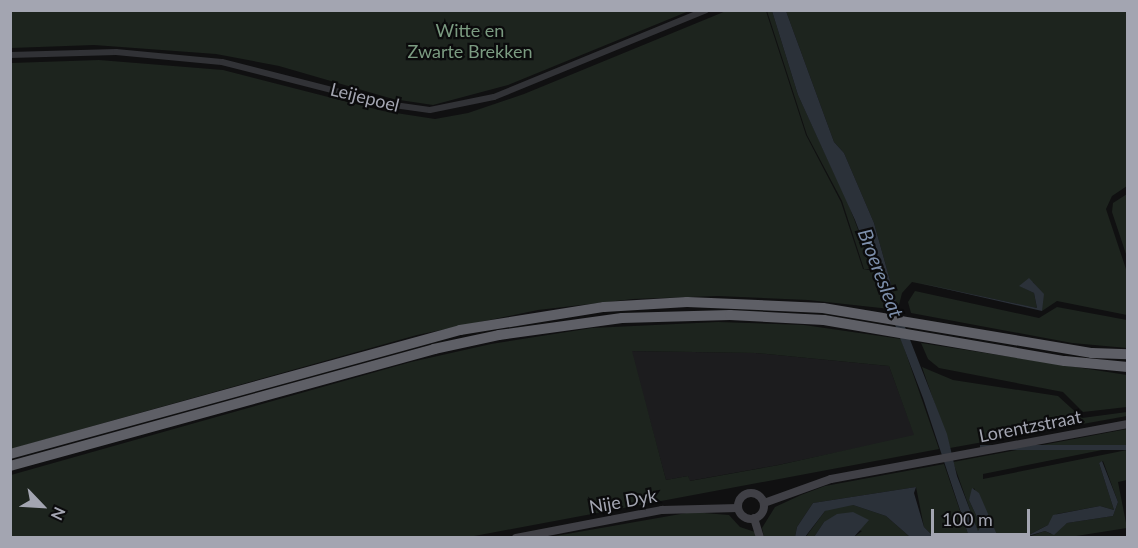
<!DOCTYPE html>
<style>
body{margin:0}
#map{position:relative;width:1138px;height:548px;overflow:hidden;background:#101011;font-family:Lato,sans-serif}
div>[style]{position:absolute}
.built>*{inset:0;background:#1c1c1e}
.green>*{inset:0;background:#1d241e}
.water>*{inset:0;background:#2b3139;transform-origin:0 0}
.street>*{height:6px;margin:-3px;padding:0 3px;transform-origin:3px;border-radius:3px;background:#313236}
.secondary>*{height:8px;margin:-4px;padding:0 4px;transform-origin:4px;border-radius:4px;background:#404046}
.secondary>.ring{margin:-4px;padding:0;box-sizing:content-box;background:none;border:8px solid #404046;border-radius:50%}
.highway>*{height:10px;margin:-5px;padding:0 5px;transform-origin:5px;border-radius:5px;background:#5e5f66}
span{translate:-50% -50%;white-space:nowrap;text-align:center;line-height:1.15;-webkit-text-stroke:4.5px #0b0b0c;paint-order:stroke}
.park-label{font-size:18px;color:#7b9b81}
.street-label{font-size:18px;color:#a3a5b1}
.water-label{font-size:20px;color:#7c8eaa;font-style:italic}
.frame{position:absolute;inset:0;border:12px solid #a3a5b1;pointer-events:none}
.north{position:absolute;left:12px;top:476px;width:60px;height:60px;-webkit-text-stroke:4px #0b0b0c;paint-order:stroke;rotate:115deg;font-size:16px;font-weight:700;line-height:24px;text-align:center;color:#a3a5b1}
.north::after{content:'';display:block;margin:auto;width:21px;height:27px;background:#a3a5b1;clip-path:polygon(50% 0,100% 100%,50% 72%,0 100%)}
.scale{position:absolute;left:931px;top:509px;width:99px;height:27px;box-sizing:border-box;border:3px solid #a3a5b1;border-top:0;padding-left:8px;font-size:18px;line-height:21px;white-space:nowrap;color:#a3a5b1;-webkit-text-stroke:4px #0b0b0c;paint-order:stroke}
</style>
<div id="map">
<div class="built">
<div style="clip-path:polygon(631px 351px,756px 353px,889px 366px,915px 436px,778px 465px,689px 481px,688px 476px,666px 480px)"></div>
</div>
<div class="green">
<div style="clip-path:polygon(11px 10px,689px 10px,689px 11px,508px 85px,433px 105px,393px 99px,279px 66px,216px 54px,94px 45px,11px 48px)"></div>
<div style="clip-path:polygon(726px 11px,766px 11px,806px 135px,841px 202px,863px 269px,874px 271px,890px 309px,808px 300px,718px 296px,633px 299px,538px 310px,417px 335px,11px 449px,11px 63px,99px 60px,223px 70px,383px 111px,435px 119px,468px 113px,524px 94px)"></div>
<div style="clip-path:polygon(767px 11px,772px 11px,798px 95px,848px 203px,873px 269px,864px 269px,842px 201px,807px 135px)"></div>
<div style="clip-path:polygon(786px 11px,1127px 11px,1127px 186px,1112px 196px,1106px 209px,1127px 272px,1127px 315px,1057px 301px,1042px 311px,1042px 294px,1033px 282px,1020px 286px,1034px 293px,1037px 308px,912px 282px,902px 293px,898px 309px,874px 223px,844px 153px,834px 142px)"></div>
<div style="clip-path:polygon(1127px 194px,1127px 257px,1112px 212px,1113px 203px)"></div>
<div style="clip-path:polygon(915px 291px,1039px 318px,1057px 307px,1127px 320px,1127px 348px,1072px 343px,911px 313px,908px 302px)"></div>
<div style="clip-path:polygon(evenodd,718px 322px,804px 325px,901px 339px,939px 449px,469px 537px,11px 538px,11px 475px,411px 362px,491px 344px,592px 328px,718px 322px,632px 351px,756px 353px,889px 366px,914px 435px,779px 465px,690px 481px,688px 476px,666px 480px,632px 351px)"></div>
<div style="clip-path:polygon(921px 343px,1127px 375px,1127px 407px,1083px 412px,1063px 392px,939px 368px,928px 359px)"></div>
<div style="clip-path:polygon(922px 367px,953px 380px,1058px 396px,1082px 418px,1127px 412px,1127px 416px,950px 448px)"></div>
<div style="clip-path:polygon(1127px 429px,1127px 445px,983px 474px,983px 479px,1127px 450px,1127px 480px,1118px 482px,1127px 528px,1070px 537px,1028px 537px,1045px 531px,1051px 534px,1067px 523px,1113px 516px,1118px 502px,1103px 461px,1099px 463px,1114px 510px,1100px 506px,1057px 514px,1048px 525px,1025px 537px,998px 537px,974px 488px,969px 500px,981px 526px,978px 532px,953px 462px)"></div>
<div style="clip-path:polygon(944px 464px,969px 537px,934px 537px,924px 527px,916px 487px,813px 503px,797px 527px,795px 537px,764px 537px,762px 528px,775px 507px,801px 495px,825px 486px)"></div>
<div style="clip-path:polygon(839px 505px,853px 505px,886px 516px,910px 537px,854px 537px,862px 531px,824px 522px,814px 537px,805px 538px,825px 511px)"></div>
<div style="clip-path:polygon(692px 512px,729px 515px,740px 527px,755px 532px,756px 538px,544px 538px)"></div>
</div>
<div class="water">
<div style="clip-path:polygon(772px 11px,786px 11px,834px 142px,844px 153px,874px 223px,898px 309px,947px 434px,957px 476px,978px 531px,981px 526px,969px 500px,972px 488px,979px 493px,998px 537px,969px 537px,923px 398px,855px 220px,798px 95px)"></div>
<div style="clip-path:polygon(1029px 278px,1044px 294px,1042px 311px,915px 282px,1037px 308px,1034px 293px,1019px 286px)"></div>
<div style="left:1127px;top:445px;width:5px;height:147px;rotate:90deg"></div>
<div style="clip-path:polygon(1102px 461px,1118px 502px,1113px 516px,1067px 523px,1054px 535px,1045px 531px,1025px 537px,1048px 525px,1053px 515px,1100px 506px,1114px 510px,1099px 463px)"></div>
<div style="clip-path:polygon(916px 487px,914px 493px,924px 527px,934px 537px,910px 537px,886px 516px,853px 505px,825px 511px,805px 537px,795px 537px,797px 527px,813px 503px)"></div>
<div style="clip-path:polygon(853px 512px,869px 520px,854px 537px,814px 537px,824px 522px,837px 514px)"></div>
</div>
<div class="street">
<div style="left:10px;top:55px;width:106px;rotate:-1.6deg"></div>
<div style="left:116px;top:52px;width:106px;rotate:5.4deg"></div>
<div style="left:222px;top:62px;width:170px;rotate:14.3deg"></div>
<div style="left:387px;top:104px;width:43px;rotate:7.9deg"></div>
<div style="left:430px;top:110px;width:65px;rotate:-11.5deg"></div>
<div style="left:494px;top:97px;width:229px;rotate:-22.3deg"></div>
</div>
<div class="secondary">
<div class="ring" style="left:738px;top:493px;width:18px;height:18px"></div>
<div style="left:764px;top:503px;width:71px;rotate:-19.7deg"></div>
<div style="left:831px;top:479px;width:302px;rotate:-10.5deg"></div>
<div style="left:754px;top:518px;width:21px;rotate:73deg"></div>
<div style="left:516px;top:538px;width:149px;rotate:-10.9deg"></div>
<div style="left:662px;top:510px;width:76px;rotate:-1.5deg"></div>
</div>
<div class="highway">
<div style="left:10px;top:454px;width:467px;rotate:-15.4deg"></div>
<div style="left:460px;top:330px;width:146px;rotate:-9.1deg"></div>
<div style="left:604px;top:307px;width:83px;rotate:-3.4deg"></div>
<div style="left:687px;top:302px;width:136px;rotate:2.5deg"></div>
<div style="left:823px;top:308px;width:273px;rotate:9.5deg"></div>
<div style="left:1092px;top:353px;width:36px;rotate:2deg"></div>
<div style="left:10px;top:466px;width:440px;rotate:-15.4deg"></div>
<div style="left:434px;top:349px;width:66px;rotate:-12.2deg"></div>
<div style="left:499px;top:335px;width:124px;rotate:-7.9deg"></div>
<div style="left:622px;top:318px;width:108px;rotate:-1.6deg"></div>
<div style="left:730px;top:315px;width:94px;rotate:3deg"></div>
<div style="left:824px;top:320px;width:244px;rotate:9.7deg"></div>
<div style="left:1065px;top:361px;width:63px;rotate:5.4deg"></div>
</div>
<div class="park-label">
<span style="left:470px;top:41px">Witte en<br>Zwarte Brekken</span>
</div>
<div class="street-label">
<span style="left:365px;top:97px;rotate:14deg">Leijepoel</span>
<span style="left:1030px;top:426px;rotate:-11deg">Lorentzstraat</span>
<span style="left:623px;top:501px;rotate:-10deg">Nije Dyk</span>
</div>
<div class="water-label">
<span style="left:881px;top:273px;rotate:69deg">Broeresleat</span>
</div>
<div class="frame"></div>
<div class="north">N</div>
<div class="scale">100 m</div>
</div>
